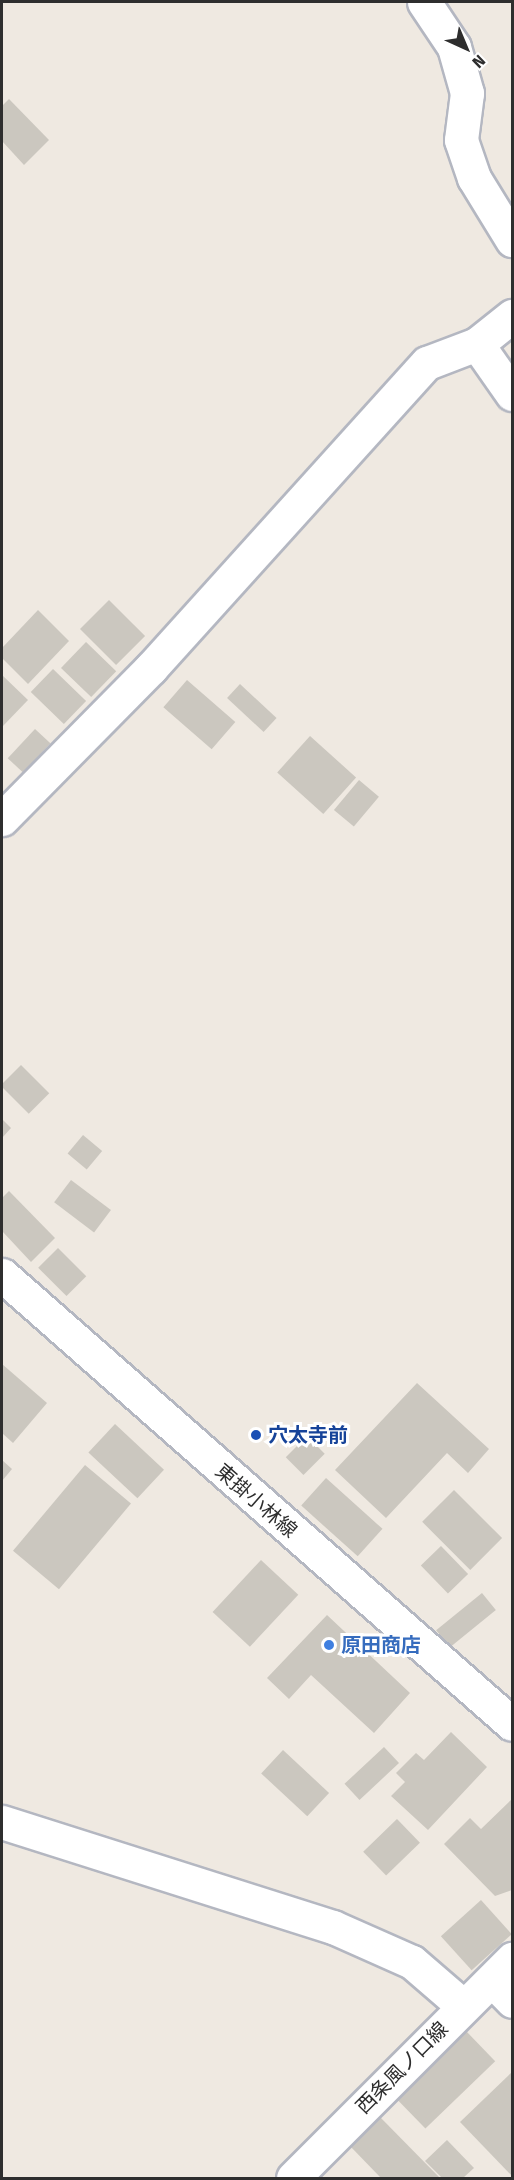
<!DOCTYPE html>
<meta charset="utf-8">
<style>
body{margin:0}
#map{position:relative;width:514px;height:2180px;overflow:hidden;background:#efe9e1;font-family:"Fira Sans","Noto Sans JP",sans-serif}
div>[style]{position:absolute}
.building>*{inset:0;background:#cbc7bf;transform-origin:0 0}
.roads{filter:drop-shadow(2px 0 #b4b7c1) drop-shadow(-2px 0 #b4b7c1) drop-shadow(0 2px #b4b7c1) drop-shadow(0 -2px #b4b7c1)}
.minor>*{height:33px;margin:-16.5px;padding:0 16.5px;transform-origin:16.5px;border-radius:16.5px;background:#fff}
.secondary>*{height:33px;margin:-16.5px;padding:0 16.5px;transform-origin:16.5px;border-radius:16.5px;background:#fff}
.dots>*{width:16px;height:16px;translate:-50% -50%;box-sizing:border-box;border:3px solid #fff;border-radius:50%}
span{translate:-50% -50%;white-space:nowrap;text-align:center;line-height:1.15;-webkit-text-stroke:6px #fff;paint-order:stroke}
.transit-label{font-size:20px;color:#164399;font-weight:700}
.left{translate:0 -50%;text-align:left}
.street-label{font-size:20px;color:#2e2e2e}
.shop-label{font-size:20px;color:#366cbe;font-weight:700}
.frame{position:absolute;inset:0;border:3px solid #2e2e2e;pointer-events:none}
.north{position:absolute;left:436px;top:18px;width:60px;height:60px;-webkit-text-stroke:4px #fff;paint-order:stroke;rotate:136deg;font-size:16px;font-weight:700;line-height:24px;text-align:center;color:#2e2e2e}
.north::after{content:'';display:block;margin:auto;width:21px;height:27px;background:#2e2e2e;clip-path:polygon(50% 0,100% 100%,50% 72%,0 100%)}
</style>
<div id="map">
<div class="building">
<div style="clip-path:polygon(9px 99px,49px 140px,24px 165px,2px 141px,2px 106px)"></div>
<div style="left:109px;top:600px;width:51px;height:41px;rotate:45deg"></div>
<div style="clip-path:polygon(38px 610px,69px 641px,28px 684px,2px 658px,2px 648px)"></div>
<div style="left:86px;top:642px;width:42px;height:36px;rotate:44deg"></div>
<div style="left:53px;top:669px;width:46px;height:32px;rotate:44deg"></div>
<div style="clip-path:polygon(2px 675px,28px 700px,2px 727px)"></div>
<div style="left:187px;top:680px;width:64px;height:36px;rotate:41deg"></div>
<div style="left:240px;top:684px;width:50px;height:19px;rotate:43deg"></div>
<div style="left:35px;top:729px;width:21px;height:40px;rotate:43deg"></div>
<div style="left:310px;top:736px;width:62px;height:49px;rotate:42deg"></div>
<div style="left:359px;top:780px;width:26px;height:39px;rotate:40deg"></div>
<div style="left:21px;top:1065px;width:40px;height:29px;rotate:45deg"></div>
<div style="clip-path:polygon(2px 1119px,11px 1128px,2px 1138px)"></div>
<div style="left:83px;top:1135px;width:25px;height:24px;rotate:40deg"></div>
<div style="left:71px;top:1180px;width:50px;height:28px;rotate:37deg"></div>
<div style="clip-path:polygon(9px 1191px,55px 1238px,31px 1262px,2px 1231px,2px 1198px)"></div>
<div style="left:58px;top:1248px;width:40px;height:28px;rotate:45deg"></div>
<div style="clip-path:polygon(2px 1364px,47px 1403px,13px 1443px,2px 1433px)"></div>
<div style="clip-path:polygon(417px 1383px,489px 1449px,468px 1473px,447px 1453px,386px 1518px,335px 1470px)"></div>
<div style="left:115px;top:1424px;width:67px;height:39px;rotate:43deg"></div>
<div style="left:307px;top:1436px;width:25px;height:30px;rotate:45deg"></div>
<div style="clip-path:polygon(2px 1460px,12px 1469px,2px 1481px)"></div>
<div style="left:85px;top:1465px;width:60px;height:112px;rotate:40deg"></div>
<div style="left:326px;top:1478px;width:76px;height:37px;rotate:42deg"></div>
<div style="left:454px;top:1490px;width:68px;height:45px;rotate:45deg"></div>
<div style="left:441px;top:1546px;width:39px;height:28px;rotate:46deg"></div>
<div style="left:261px;top:1560px;width:51px;height:71px;rotate:43deg"></div>
<div style="left:482px;top:1593px;width:22px;height:59px;rotate:51deg"></div>
<div style="clip-path:polygon(327px 1615px,410px 1693px,374px 1733px,311px 1675px,289px 1699px,267px 1678px)"></div>
<div style="clip-path:polygon(451px 1732px,487px 1767px,428px 1830px,391px 1796px,405px 1782px,396px 1773px,416px 1753px,424px 1760px)"></div>
<div style="left:384px;top:1747px;width:22px;height:54px;rotate:47deg"></div>
<div style="left:283px;top:1750px;width:63px;height:32px;rotate:43deg"></div>
<div style="clip-path:polygon(512px 1799px,512px 1890px,495px 1896px,444px 1844px,470px 1818px,481px 1829px)"></div>
<div style="left:397px;top:1819px;width:33px;height:47px;rotate:46deg"></div>
<div style="left:481px;top:1900px;width:46px;height:54px;rotate:48deg"></div>
<div style="left:466px;top:2031px;width:42px;height:97px;rotate:46deg"></div>
<div style="clip-path:polygon(512px 2072px,512px 2176px,460px 2122px)"></div>
<div style="clip-path:polygon(380px 2117px,440px 2178px,381px 2178px,349px 2145px)"></div>
<div style="clip-path:polygon(447px 2140px,474px 2168px,463px 2178px,442px 2178px,425px 2161px)"></div>
</div>
<div class="roads">
<div class="minor">
<div style="left:424px;top:2px;width:54px;rotate:56.3deg"></div>
<div style="left:454px;top:47px;width:48px;rotate:74.2deg"></div>
<div style="left:467px;top:93px;width:47px;rotate:97.3deg"></div>
<div style="left:461px;top:140px;width:40px;rotate:71.1deg"></div>
<div style="left:474px;top:178px;width:73px;rotate:58.5deg"></div>
<div style="left:477px;top:344px;width:61px;rotate:55deg"></div>
<div style="left:2px;top:819px;width:212px;rotate:-45.4deg"></div>
<div style="left:151px;top:668px;width:411px;rotate:-47.9deg"></div>
<div style="left:427px;top:363px;width:53px;rotate:-20.8deg"></div>
<div style="left:477px;top:344px;width:45px;rotate:-38.7deg"></div>
<div style="left:2px;top:1822px;width:347px;rotate:17.6deg"></div>
<div style="left:333px;top:1927px;width:86px;rotate:23.9deg"></div>
<div style="left:412px;top:1962px;width:67px;rotate:40.8deg"></div>
<div style="left:492px;top:1980px;width:29px;rotate:46deg"></div>
</div>
<div class="secondary">
<div style="left:2px;top:1275px;width:679px;rotate:41.36deg"></div>
<div style="left:293px;top:2178px;width:310px;rotate:-45deg"></div>
</div>
</div>
<div class="dots">
<div style="left:256px;top:1435px;background:#1a4fb4"></div>
<div style="left:329px;top:1645px;background:#3f7fe0"></div>
</div>
<div class="transit-label">
<span class="left" style="left:268px;top:1435px">穴太寺前</span>
</div>
<div class="street-label">
<span style="left:256px;top:1501px;rotate:41deg">東掛小林線</span>
<span style="left:402px;top:2068px;rotate:-45deg">西条風ノ口線</span>
</div>
<div class="shop-label">
<span class="left" style="left:341px;top:1645px">原田商店</span>
</div>
<div class="frame"></div>
<div class="north">N</div>
</div>
